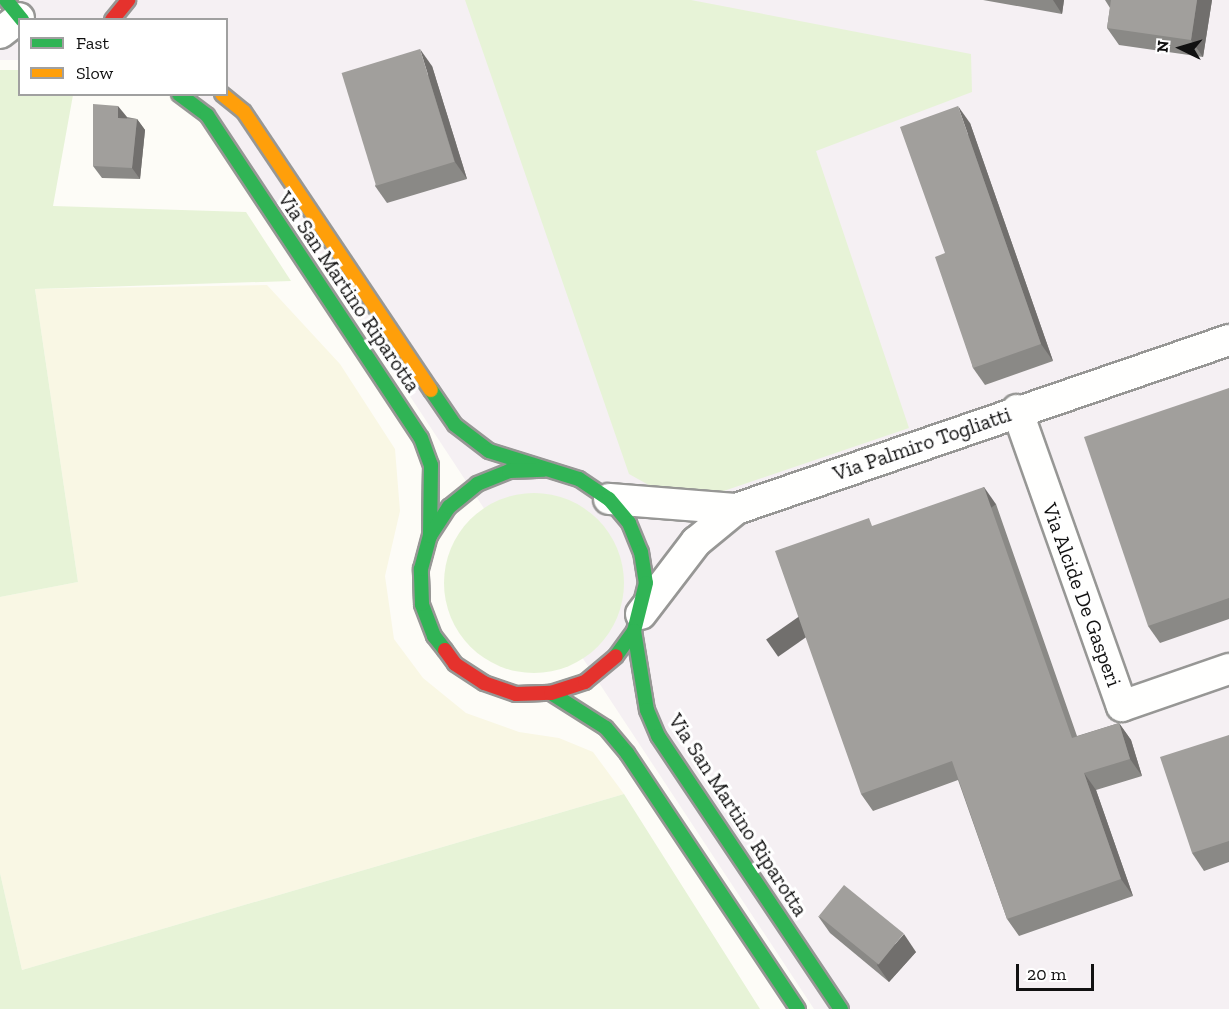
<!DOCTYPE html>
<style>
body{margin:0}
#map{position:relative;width:1229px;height:1009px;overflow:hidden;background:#fdfcf7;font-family:"Zilla Slab",serif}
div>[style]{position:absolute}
.industrial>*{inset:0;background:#f5f0f3}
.farmland>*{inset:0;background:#f9f7e4}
.green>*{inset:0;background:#e7f3d7}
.round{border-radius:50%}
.roads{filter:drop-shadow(2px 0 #979795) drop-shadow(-2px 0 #979795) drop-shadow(0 2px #979795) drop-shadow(0 -2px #979795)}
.street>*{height:30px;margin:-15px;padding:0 15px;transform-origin:15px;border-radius:15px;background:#fffffe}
.fast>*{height:14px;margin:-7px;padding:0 7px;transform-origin:7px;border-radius:7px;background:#30b455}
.slow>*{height:14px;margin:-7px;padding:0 7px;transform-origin:7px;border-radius:7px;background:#ff9f0a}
.jam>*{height:14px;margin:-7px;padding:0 7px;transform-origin:7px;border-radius:7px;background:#e5322d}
.wall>*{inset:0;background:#8a8986}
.shaded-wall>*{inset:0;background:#716f6d;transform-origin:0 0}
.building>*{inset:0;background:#a19f9c;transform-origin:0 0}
span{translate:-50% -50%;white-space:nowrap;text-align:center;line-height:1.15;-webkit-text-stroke:6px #fff;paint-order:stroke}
.street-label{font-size:21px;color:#111}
.legend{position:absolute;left:18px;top:18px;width:210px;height:78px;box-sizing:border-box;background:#fff;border:2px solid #a0a0a0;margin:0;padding:8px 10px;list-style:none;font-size:18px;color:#111}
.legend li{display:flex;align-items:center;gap:12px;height:30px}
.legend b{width:30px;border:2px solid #a0a0a0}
.north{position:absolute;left:1151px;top:18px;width:60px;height:60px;-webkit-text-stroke:4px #fff;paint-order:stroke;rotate:275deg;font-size:16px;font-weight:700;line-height:24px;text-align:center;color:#111}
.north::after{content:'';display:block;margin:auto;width:21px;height:27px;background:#111;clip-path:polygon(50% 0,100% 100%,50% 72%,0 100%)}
.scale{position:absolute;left:1016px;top:964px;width:78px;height:27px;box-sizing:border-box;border:3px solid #111;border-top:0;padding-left:8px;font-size:18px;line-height:21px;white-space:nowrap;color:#111;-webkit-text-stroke:4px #fff;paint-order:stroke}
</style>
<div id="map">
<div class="industrial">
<div style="clip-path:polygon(0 0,1229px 0,1229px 1009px,814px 1009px,340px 290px,199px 95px,226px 94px,226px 20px,20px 20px,19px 60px,0 60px)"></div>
</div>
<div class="farmland">
<div style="clip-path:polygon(267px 285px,340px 364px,395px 449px,400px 511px,385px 576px,394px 639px,423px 678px,466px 713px,519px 732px,559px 738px,593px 752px,624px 794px,22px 970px,0 873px,0 597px,78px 582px,35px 289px)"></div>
</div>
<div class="green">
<div style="clip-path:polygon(465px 0,691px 0,971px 54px,972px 92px,816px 151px,909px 428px,712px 495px,663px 493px,629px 474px)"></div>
<div style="clip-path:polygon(0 70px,19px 70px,20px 94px,73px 95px,53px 206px,246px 212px,291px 281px,35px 289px,78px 582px,0 597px)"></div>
<div class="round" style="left:444px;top:493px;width:180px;height:180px"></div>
<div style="clip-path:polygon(624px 794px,760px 1009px,0 1009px,0 873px,22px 970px)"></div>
</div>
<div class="roads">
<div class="street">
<div style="left:0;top:33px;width:24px;rotate:-38deg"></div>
<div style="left:1017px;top:410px;width:314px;rotate:70.5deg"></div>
<div style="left:1122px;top:706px;width:113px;rotate:-19.1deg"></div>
<div style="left:609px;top:499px;width:127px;rotate:4.5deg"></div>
<div style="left:736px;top:509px;width:521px;rotate:-18.92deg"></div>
<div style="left:641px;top:614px;width:91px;rotate:-52.6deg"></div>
<div style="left:696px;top:542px;width:52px;rotate:-39.5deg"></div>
</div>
<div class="fast">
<div style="left:6px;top:0;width:26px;rotate:51deg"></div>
<div style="left:179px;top:94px;width:35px;rotate:37deg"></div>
<div style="left:207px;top:115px;width:387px;rotate:56.5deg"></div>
<div style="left:421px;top:438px;width:29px;rotate:70deg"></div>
<div style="left:431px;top:465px;width:71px;rotate:90.8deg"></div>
<div style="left:431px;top:390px;width:42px;rotate:55.6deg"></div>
<div style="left:455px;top:425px;width:43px;rotate:37.4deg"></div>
<div style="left:489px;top:451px;width:94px;rotate:17.3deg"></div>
<div style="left:579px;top:479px;width:36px;rotate:34deg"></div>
<div style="left:609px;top:499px;width:31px;rotate:50deg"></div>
<div style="left:629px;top:523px;width:31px;rotate:68deg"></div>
<div style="left:641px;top:552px;width:31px;rotate:81deg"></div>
<div style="left:646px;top:583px;width:49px;rotate:104deg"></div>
<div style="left:634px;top:631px;width:31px;rotate:126deg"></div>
<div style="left:634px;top:631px;width:80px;rotate:80.7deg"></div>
<div style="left:647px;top:710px;width:28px;rotate:67deg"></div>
<div style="left:658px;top:736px;width:329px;rotate:56.2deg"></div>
<div style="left:445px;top:650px;width:18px;rotate:-128deg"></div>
<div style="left:434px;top:636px;width:34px;rotate:-111deg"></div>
<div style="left:422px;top:604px;width:35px;rotate:-92deg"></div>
<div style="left:421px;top:569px;width:34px;rotate:-75deg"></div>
<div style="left:430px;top:536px;width:35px;rotate:-57deg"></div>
<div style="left:449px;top:507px;width:36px;rotate:-39deg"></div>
<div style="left:477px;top:484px;width:35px;rotate:-22deg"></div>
<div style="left:509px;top:471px;width:35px;rotate:-2deg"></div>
<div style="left:551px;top:693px;width:65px;rotate:32.5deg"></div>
<div style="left:606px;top:728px;width:33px;rotate:50deg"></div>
<div style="left:627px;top:753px;width:308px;rotate:56.3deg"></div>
</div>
<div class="slow">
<div style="left:222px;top:94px;width:28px;rotate:39deg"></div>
<div style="left:244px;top:112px;width:335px;rotate:56.1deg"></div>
</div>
<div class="jam">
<div style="left:112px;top:20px;width:26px;rotate:-51deg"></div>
<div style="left:445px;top:650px;width:17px;rotate:54deg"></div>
<div style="left:455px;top:664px;width:35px;rotate:33deg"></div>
<div style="left:484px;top:683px;width:34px;rotate:19deg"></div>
<div style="left:516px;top:694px;width:35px;rotate:-2deg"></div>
<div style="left:551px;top:693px;width:36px;rotate:-18deg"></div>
<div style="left:585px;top:682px;width:40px;rotate:-40deg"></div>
</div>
</div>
<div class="wall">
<div style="clip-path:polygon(983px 0,1064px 0,1062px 14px)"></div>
<div style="clip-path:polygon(1105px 0,1212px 0,1203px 57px,1119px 45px,1107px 28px,1110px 8px)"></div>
<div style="clip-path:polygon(432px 66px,467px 179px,387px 203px,375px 186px)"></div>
<div style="clip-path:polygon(127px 117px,137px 119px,145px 130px,140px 179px,102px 178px,93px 166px)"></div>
<div style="clip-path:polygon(970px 123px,1053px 361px,985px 385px,973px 368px,945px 253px)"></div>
<div style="clip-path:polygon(1229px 388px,1229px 619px,1160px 643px,1148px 626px)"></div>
<div style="clip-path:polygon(996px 504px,1077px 736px,1119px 723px,1131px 740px,1142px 776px,1096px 790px,1133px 896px,1019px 936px,1007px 919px,958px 780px,873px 811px,861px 794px,874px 526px)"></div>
<div style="clip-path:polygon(1229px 735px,1229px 862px,1204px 871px,1192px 853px)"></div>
<div style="clip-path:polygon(818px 916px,916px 952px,889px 982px,830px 933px)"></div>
</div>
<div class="shaded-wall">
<div style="clip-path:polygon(1053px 0,1064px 0,1062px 14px)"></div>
<div style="clip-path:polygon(1197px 0,1212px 0,1203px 57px,1191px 40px)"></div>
<div style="clip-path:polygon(420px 49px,432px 66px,467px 179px,455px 162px)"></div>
<div style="clip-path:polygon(118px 106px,127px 117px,126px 129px,118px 118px)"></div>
<div style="clip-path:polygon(958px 106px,970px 123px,1053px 361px,1041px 344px)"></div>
<div style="clip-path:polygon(137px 119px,145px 130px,140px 179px,132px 168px)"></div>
<div style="left:984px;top:487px;width:21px;height:266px;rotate:55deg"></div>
<div style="clip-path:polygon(1119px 723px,1131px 740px,1142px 776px,1130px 759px)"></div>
<div style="clip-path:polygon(1084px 773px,1096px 790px,1133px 896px,1121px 879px)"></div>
<div style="clip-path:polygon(904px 934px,916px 952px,889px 982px,877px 965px)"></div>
</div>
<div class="building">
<div style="clip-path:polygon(1111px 0,1197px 0,1191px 40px,1107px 28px)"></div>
<div style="left:420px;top:49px;width:118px;height:82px;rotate:73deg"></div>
<div style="clip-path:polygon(93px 104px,118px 106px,118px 118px,137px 119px,132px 168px,93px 166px)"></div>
<div style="clip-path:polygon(958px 106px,1041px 344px,973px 368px,935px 257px,945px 253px,900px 127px)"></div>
<div style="clip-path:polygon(1229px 388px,1229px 598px,1148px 626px,1084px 437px)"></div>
<div style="clip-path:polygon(984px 487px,1072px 738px,1119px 723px,1130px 759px,1084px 773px,1121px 879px,1007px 919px,952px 761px,861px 794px,775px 551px,869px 518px,872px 526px)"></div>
<div style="clip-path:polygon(1229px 735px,1229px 841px,1192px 853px,1160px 757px)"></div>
<div style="left:844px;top:885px;width:77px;height:40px;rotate:39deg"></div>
</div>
<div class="street-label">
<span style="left:349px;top:292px;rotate:56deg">Via San Martino Riparotta</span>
<span style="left:922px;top:444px;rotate:-19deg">Via Palmiro Togliatti</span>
<span style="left:1082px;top:595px;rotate:70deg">Via Alcide De Gasperi</span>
<span style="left:738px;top:815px;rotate:57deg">Via San Martino Riparotta</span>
</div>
<ul class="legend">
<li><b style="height:8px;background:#30b455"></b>Fast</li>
<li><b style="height:8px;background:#ff9f0a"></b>Slow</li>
</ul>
<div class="north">N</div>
<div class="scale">20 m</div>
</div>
